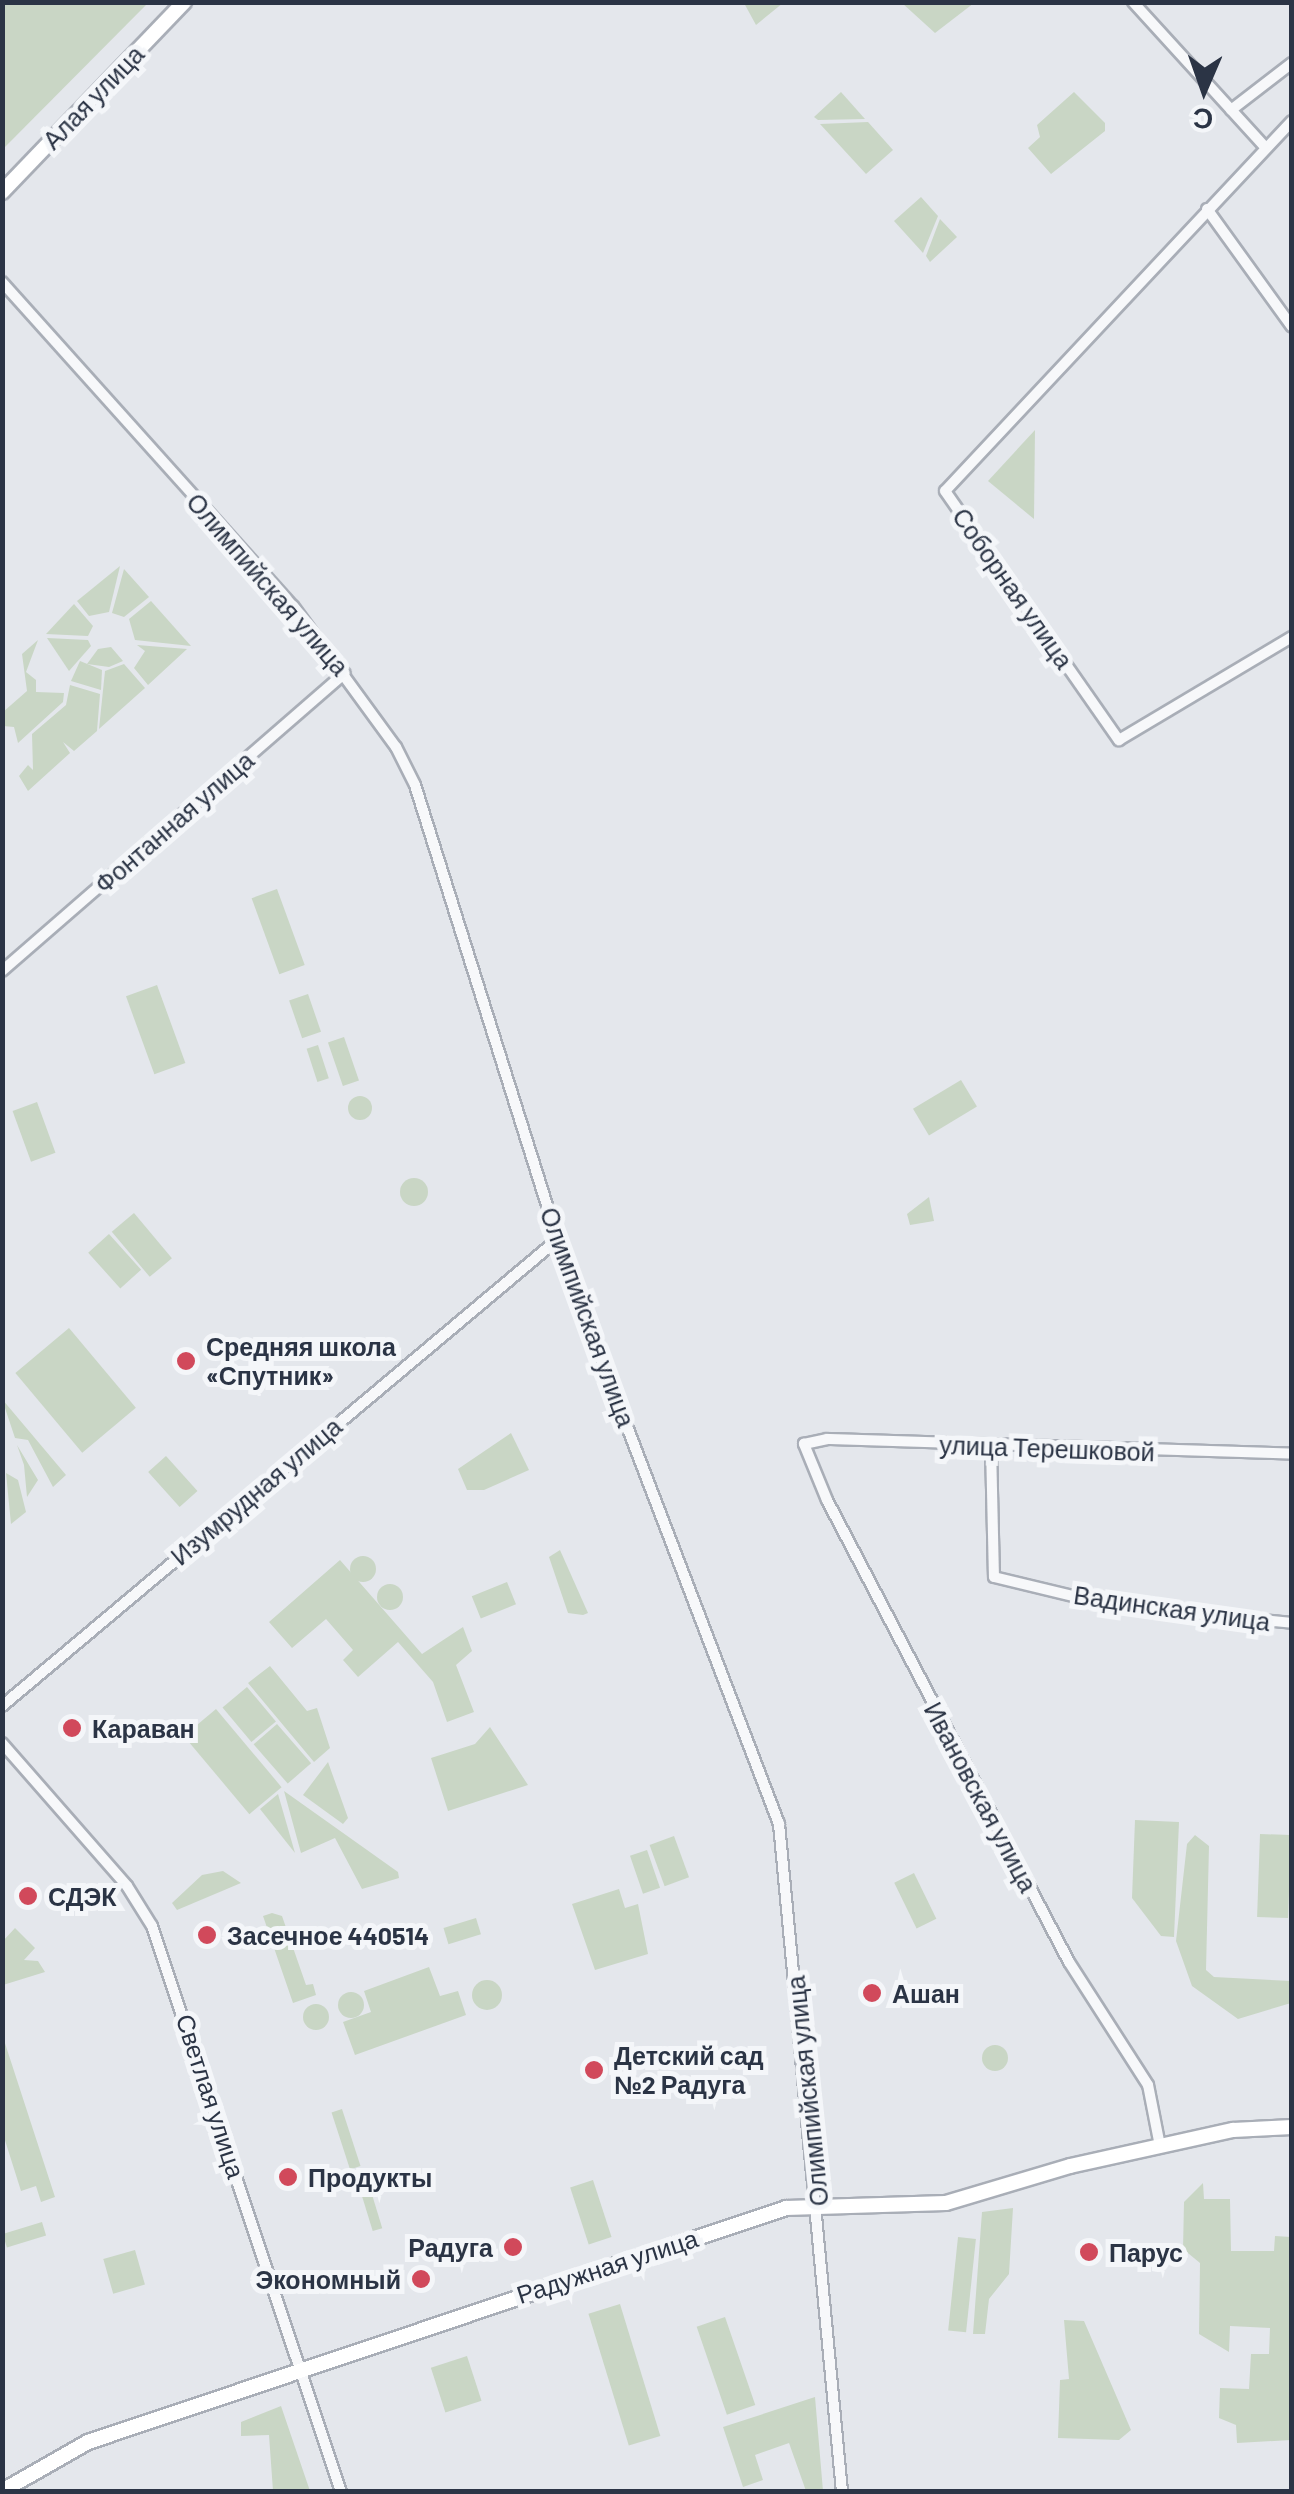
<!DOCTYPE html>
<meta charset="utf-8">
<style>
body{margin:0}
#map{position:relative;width:1294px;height:2494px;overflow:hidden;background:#e4e7ec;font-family:Barlow,sans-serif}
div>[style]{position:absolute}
.green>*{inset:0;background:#c9d6c5;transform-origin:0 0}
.round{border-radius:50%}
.roads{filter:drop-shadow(2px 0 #a9aeb7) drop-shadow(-2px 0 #a9aeb7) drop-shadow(0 2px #a9aeb7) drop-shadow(0 -2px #a9aeb7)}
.street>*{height:10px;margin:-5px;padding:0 5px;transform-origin:5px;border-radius:5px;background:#f7f8fa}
.secondary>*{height:14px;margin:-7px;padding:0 7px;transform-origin:7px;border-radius:7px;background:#fff}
.dots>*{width:28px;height:28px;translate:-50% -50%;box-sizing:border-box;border:5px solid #f4f6f9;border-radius:50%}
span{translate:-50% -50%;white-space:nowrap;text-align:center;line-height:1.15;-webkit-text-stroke:10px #f4f6f9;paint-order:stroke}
.street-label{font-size:25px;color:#2b3445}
.poi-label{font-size:25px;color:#2b3445;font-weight:700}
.left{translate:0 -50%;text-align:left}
.right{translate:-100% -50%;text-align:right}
.frame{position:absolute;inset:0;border:5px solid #2b3445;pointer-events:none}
.north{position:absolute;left:1154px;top:40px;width:100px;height:100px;-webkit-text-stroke:8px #f4f6f9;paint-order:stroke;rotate:182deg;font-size:28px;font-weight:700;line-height:40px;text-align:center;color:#2b3445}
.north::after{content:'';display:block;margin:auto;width:35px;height:45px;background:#2b3445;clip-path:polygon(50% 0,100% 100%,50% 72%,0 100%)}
</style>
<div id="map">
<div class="green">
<div style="clip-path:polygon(3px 2px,148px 3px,3px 149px,2px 3px)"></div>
<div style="clip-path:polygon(744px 3px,783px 3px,756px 25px)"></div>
<div style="clip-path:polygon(902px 3px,902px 2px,974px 3px,935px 33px)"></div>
<div style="clip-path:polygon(841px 92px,865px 119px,818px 120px,814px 117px)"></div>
<div style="clip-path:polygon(1074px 92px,1105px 123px,1105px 131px,1051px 174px,1028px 148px,1040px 137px,1037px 125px)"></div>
<div style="clip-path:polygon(868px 122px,893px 150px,866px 174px,820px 124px)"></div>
<div style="clip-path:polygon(921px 197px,938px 216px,923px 253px,894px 221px)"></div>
<div style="clip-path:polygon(940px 219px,957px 237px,930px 262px,926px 256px)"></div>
<div style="clip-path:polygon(1035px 430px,1034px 519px,988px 481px)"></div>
<div style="clip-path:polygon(120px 566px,109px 612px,89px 616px,77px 601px)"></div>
<div style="clip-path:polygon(124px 569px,149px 597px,124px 617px,112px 613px)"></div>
<div style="clip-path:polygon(151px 601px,191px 646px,135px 640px,129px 619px)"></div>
<div style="clip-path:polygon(74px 604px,93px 626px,88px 636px,46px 634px)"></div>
<div style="clip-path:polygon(47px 638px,88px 640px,91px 646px,69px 671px)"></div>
<div style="clip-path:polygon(38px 640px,26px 672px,36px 680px,36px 692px,64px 693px,63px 702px,18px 743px,14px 727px,3px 726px,3px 712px,27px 691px,22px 654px)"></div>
<div style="clip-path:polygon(137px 645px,187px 649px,148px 685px,134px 668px,145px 651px)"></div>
<div style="clip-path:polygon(111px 647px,123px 661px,109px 667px,87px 664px,98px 649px)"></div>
<div style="clip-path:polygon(80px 661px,102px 670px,101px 690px,71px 681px)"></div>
<div style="clip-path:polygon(124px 664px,145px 688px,99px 729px,105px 671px)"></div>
<div style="clip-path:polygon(70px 685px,100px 694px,97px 731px,74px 751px,63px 742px,70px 753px,28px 791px,19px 776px,28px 765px,33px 770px,32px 734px,66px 705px)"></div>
<div style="left:277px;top:889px;width:81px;height:27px;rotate:70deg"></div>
<div style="left:157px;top:985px;width:83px;height:33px;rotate:70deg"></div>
<div style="left:308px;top:994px;width:40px;height:20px;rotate:71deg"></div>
<div style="left:344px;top:1037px;width:46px;height:17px;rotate:71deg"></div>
<div style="left:318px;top:1045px;width:35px;height:12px;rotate:72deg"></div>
<div style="left:961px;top:1080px;width:31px;height:56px;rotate:59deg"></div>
<div class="round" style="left:348px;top:1096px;width:24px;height:24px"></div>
<div style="left:37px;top:1102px;width:54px;height:26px;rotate:70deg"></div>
<div class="round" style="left:400px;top:1178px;width:28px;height:28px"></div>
<div style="clip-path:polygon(929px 1197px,934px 1221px,910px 1225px,907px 1214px)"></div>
<div style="left:134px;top:1213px;width:59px;height:29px;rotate:50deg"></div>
<div style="left:109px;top:1234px;width:48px;height:28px;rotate:48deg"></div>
<div style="left:69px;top:1328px;width:104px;height:70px;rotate:50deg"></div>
<div style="clip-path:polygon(2px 1399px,66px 1475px,53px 1487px,28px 1440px,15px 1438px)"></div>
<div style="clip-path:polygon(511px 1433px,529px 1470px,484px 1490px,467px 1490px,458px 1469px)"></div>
<div style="clip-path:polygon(17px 1445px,38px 1480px,27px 1497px,24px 1465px)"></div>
<div style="left:166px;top:1456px;width:47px;height:24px;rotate:48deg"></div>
<div style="clip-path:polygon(6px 1473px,18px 1480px,26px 1512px,11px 1524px)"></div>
<div style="clip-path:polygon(560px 1550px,588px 1613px,583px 1615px,568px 1613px,549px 1557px)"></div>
<div class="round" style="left:350px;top:1556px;width:26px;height:26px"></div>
<div style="clip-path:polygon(340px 1560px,422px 1654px,463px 1627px,472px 1651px,456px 1665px,474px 1712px,447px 1722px,433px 1682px,398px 1642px,358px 1677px,343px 1660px,353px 1650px,326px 1619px,292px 1648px,269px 1622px)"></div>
<div style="left:507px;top:1582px;width:24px;height:38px;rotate:68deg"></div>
<div class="round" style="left:377px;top:1584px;width:26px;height:26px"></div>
<div style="clip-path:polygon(270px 1666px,307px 1711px,317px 1708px,330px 1748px,314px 1762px,248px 1683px)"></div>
<div style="left:247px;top:1687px;width:45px;height:32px;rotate:50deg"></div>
<div style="left:216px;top:1709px;width:102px;height:42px;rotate:50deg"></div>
<div style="left:277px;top:1724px;width:52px;height:31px;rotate:49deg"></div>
<div style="clip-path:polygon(490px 1727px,528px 1785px,448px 1811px,431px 1758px,475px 1744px)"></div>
<div style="clip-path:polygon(328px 1762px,348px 1818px,343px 1824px,303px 1795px)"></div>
<div style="clip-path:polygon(284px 1791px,398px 1872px,399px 1878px,362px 1889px,335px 1838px,301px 1853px)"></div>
<div style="clip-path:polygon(278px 1794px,295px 1853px,260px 1809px)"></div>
<div style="clip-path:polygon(1135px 1820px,1179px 1822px,1174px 1937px,1161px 1936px,1132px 1898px)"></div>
<div style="left:1260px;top:1834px;width:31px;height:83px;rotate:2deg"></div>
<div style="clip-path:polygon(1195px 1835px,1209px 1846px,1206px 1970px,1214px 1977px,1291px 1981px,1291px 2003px,1238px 2019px,1192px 1986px,1176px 1941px,1187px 1844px)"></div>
<div style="left:674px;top:1836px;width:44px;height:26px;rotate:70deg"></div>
<div style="left:647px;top:1850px;width:40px;height:18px;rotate:71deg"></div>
<div style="clip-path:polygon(223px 1871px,241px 1883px,177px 1910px,172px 1903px,202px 1875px)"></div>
<div style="left:914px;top:1873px;width:51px;height:22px;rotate:64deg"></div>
<div style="clip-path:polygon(619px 1889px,625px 1908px,638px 1904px,648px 1954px,595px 1970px,572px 1904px)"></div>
<div style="clip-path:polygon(272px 1913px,282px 1916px,306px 1985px,313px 1984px,316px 1995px,293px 2003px,263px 1916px)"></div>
<div style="left:476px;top:1918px;width:17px;height:34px;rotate:73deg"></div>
<div style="clip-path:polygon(15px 1928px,35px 1948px,24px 1960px,38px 1961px,45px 1972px,3px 1985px,3px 1941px)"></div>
<div style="clip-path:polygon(429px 1967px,440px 1996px,458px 1991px,466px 2015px,355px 2055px,343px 2022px,371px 2012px,364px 1991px)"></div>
<div class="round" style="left:472px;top:1980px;width:30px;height:30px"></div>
<div class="round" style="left:338px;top:1992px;width:26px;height:26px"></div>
<div class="round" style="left:303px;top:2004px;width:26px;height:26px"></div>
<div style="clip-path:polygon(2px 2034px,55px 2197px,41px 2202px,36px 2186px,21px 2191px,3px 2134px)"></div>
<div class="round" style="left:982px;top:2045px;width:26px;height:26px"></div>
<div style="left:342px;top:2109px;width:60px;height:11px;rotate:72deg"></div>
<div style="left:593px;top:2180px;width:60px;height:24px;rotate:72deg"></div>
<div style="clip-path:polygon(1203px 2183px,1204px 2199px,1230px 2199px,1231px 2251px,1274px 2251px,1275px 2236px,1291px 2237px,1291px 2440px,1237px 2443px,1236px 2425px,1219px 2418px,1220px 2388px,1249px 2389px,1251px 2354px,1269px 2354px,1270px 2328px,1230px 2326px,1229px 2352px,1199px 2334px,1200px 2263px,1183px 2249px,1184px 2202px)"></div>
<div style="left:370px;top:2188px;width:42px;height:10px;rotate:73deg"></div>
<div style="clip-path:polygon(1013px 2208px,1009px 2274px,989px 2299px,985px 2334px,973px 2334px,982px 2212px)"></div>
<div style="left:42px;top:2222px;width:14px;height:41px;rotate:73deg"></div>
<div style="left:958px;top:2237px;width:18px;height:94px;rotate:6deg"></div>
<div style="left:135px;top:2250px;width:36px;height:33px;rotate:74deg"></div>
<div style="left:620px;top:2304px;width:138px;height:33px;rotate:73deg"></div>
<div style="left:725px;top:2317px;width:93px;height:30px;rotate:71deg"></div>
<div style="clip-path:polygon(1064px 2320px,1084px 2321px,1131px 2430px,1119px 2440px,1058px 2438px,1060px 2380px,1069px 2379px)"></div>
<div style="left:467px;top:2356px;width:47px;height:38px;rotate:72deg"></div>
<div style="clip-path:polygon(815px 2397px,823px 2491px,806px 2491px,789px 2443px,755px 2455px,763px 2480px,743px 2487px,723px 2427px)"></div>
<div style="clip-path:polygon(281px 2406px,310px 2491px,273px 2491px,269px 2435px,241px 2436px,241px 2422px)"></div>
</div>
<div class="roads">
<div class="street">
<div style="left:1133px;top:2px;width:197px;rotate:47.7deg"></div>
<div style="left:1231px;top:110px;width:77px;rotate:-37.6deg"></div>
<div style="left:1292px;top:121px;width:507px;rotate:133.16deg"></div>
<div style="left:945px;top:491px;width:304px;rotate:55.1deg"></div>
<div style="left:1119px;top:740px;width:201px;rotate:-30.8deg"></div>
<div style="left:1207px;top:209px;width:145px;rotate:54.2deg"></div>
<div style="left:2px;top:282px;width:435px;rotate:48.1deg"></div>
<div style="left:293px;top:606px;width:175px;rotate:53.9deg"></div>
<div style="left:396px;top:747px;width:42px;rotate:63.4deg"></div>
<div style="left:415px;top:785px;width:510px;rotate:72.56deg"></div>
<div style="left:568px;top:1272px;width:591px;rotate:69.08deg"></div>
<div style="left:779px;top:1824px;width:671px;rotate:84.61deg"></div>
<div style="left:2px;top:971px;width:454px;rotate:-41deg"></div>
<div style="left:991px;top:1446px;width:131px;rotate:88.7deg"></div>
<div style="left:994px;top:1577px;width:119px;rotate:13.6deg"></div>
<div style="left:1110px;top:1605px;width:183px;rotate:5.6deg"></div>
<div style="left:2px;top:1706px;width:725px;rotate:-40.02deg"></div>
<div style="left:2px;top:1743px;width:190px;rotate:48.8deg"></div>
<div style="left:127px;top:1886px;width:47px;rotate:58deg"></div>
<div style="left:152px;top:1926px;width:597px;rotate:71.53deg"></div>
<div style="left:1160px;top:2146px;width:62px;rotate:-101.1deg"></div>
<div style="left:1148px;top:2085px;width:146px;rotate:-122.7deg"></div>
<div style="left:1069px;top:1962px;width:522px;rotate:-117.65deg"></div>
<div style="left:827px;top:1500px;width:61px;rotate:-112.3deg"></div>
<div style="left:804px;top:1444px;width:24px;rotate:-12deg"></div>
<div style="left:827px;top:1439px;width:465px;rotate:1.8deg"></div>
</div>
<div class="secondary">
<div style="left:2px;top:192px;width:263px;rotate:-46.2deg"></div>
<div style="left:2px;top:2491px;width:99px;rotate:-29.7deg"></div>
<div style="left:88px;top:2442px;width:736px;rotate:-18.53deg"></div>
<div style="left:786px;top:2208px;width:160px;rotate:-1.8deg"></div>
<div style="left:946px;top:2203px;width:129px;rotate:-16.6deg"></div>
<div style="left:1070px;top:2166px;width:167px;rotate:-12.5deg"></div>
<div style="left:1233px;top:2130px;width:59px;rotate:-2.9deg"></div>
</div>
</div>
<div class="dots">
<div style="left:186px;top:1361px;background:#d1495b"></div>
<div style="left:72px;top:1728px;background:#d1495b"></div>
<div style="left:28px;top:1896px;background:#d1495b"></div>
<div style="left:207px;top:1935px;background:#d1495b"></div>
<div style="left:872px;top:1993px;background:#d1495b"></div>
<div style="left:594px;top:2070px;background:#d1495b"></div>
<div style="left:288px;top:2177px;background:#d1495b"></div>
<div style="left:513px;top:2247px;background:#d1495b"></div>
<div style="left:1089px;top:2252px;background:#d1495b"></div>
<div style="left:421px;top:2279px;background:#d1495b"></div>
</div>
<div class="street-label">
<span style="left:93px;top:97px;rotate:-46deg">Алая улица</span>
<span style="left:268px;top:584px;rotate:49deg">Олимпийская улица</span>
<span style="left:1013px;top:588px;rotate:55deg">Соборная улица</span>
<span style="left:174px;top:822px;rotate:-41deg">Фонтанная улица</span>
<span style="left:588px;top:1317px;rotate:70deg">Олимпийская улица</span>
<span style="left:1047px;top:1448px;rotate:2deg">улица Терешковой</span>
<span style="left:256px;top:1491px;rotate:-40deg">Изумрудная улица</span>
<span style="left:1172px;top:1608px;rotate:8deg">Вадинская улица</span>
<span style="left:981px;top:1797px;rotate:62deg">Ивановская улица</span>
<span style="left:807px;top:2091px;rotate:-96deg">Олимпийская улица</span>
<span style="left:211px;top:2096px;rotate:72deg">Светлая улица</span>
<span style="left:607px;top:2266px;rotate:-18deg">Радужная улица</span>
</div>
<div class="poi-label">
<span class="left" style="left:206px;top:1361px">Средняя школа<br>«Спутник»</span>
<span class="left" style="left:92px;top:1728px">Караван</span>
<span class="left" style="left:48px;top:1896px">СДЭК</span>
<span class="left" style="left:227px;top:1935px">Засечное 440514</span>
<span class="left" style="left:892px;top:1993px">Ашан</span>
<span class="left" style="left:614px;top:2070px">Детский сад<br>№2 Радуга</span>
<span class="left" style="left:308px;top:2177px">Продукты</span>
<span class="right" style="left:493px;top:2247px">Радуга</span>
<span class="left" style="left:1109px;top:2252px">Парус</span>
<span class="right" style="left:401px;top:2279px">Экономный</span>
</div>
<div class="frame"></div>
<div class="north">С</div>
</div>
